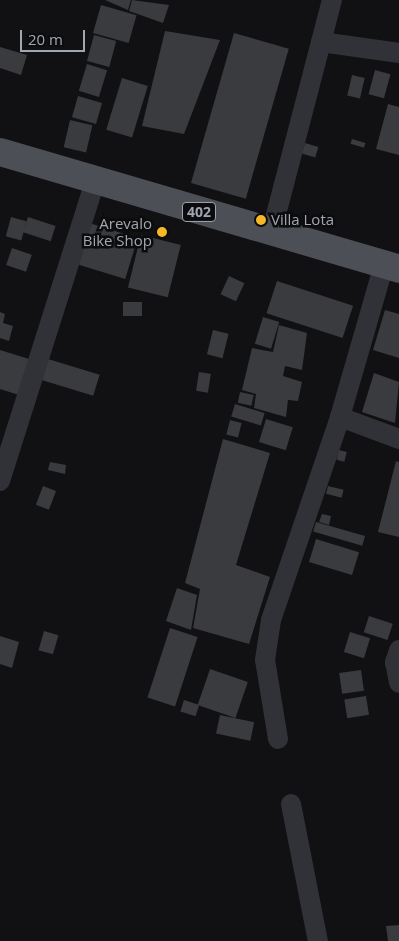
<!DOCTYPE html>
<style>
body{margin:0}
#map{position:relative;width:399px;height:941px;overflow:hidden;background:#111012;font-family:"Open Sans",sans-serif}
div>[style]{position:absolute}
.building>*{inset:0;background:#3a3b3f;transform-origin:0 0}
.street>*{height:20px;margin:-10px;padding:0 10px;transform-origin:10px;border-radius:10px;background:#313237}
.primary>*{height:28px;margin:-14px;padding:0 14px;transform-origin:14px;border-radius:14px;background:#4d4f56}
.dots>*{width:14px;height:14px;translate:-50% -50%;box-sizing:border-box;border:2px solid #0c0c0d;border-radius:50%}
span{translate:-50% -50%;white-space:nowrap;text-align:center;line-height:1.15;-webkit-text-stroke:5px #0c0c0d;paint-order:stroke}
.shield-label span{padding:1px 4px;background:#0c0c0d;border:1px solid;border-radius:4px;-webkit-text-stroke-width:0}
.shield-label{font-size:14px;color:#a1a6b3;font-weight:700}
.poi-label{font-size:15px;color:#a1a6b3}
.left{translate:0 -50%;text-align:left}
.right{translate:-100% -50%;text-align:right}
.scale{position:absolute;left:20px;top:30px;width:65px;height:22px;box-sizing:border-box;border:2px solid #a1a6b3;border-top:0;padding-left:6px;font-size:15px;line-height:18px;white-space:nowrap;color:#a1a6b3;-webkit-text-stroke:4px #0c0c0d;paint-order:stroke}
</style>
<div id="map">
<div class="building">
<div style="clip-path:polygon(105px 0,131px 0,128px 10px)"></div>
<div style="clip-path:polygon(132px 0,169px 5px,163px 23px,129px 11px)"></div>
<div style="left:101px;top:5px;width:37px;height:29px;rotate:16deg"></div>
<div style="clip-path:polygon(165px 31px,220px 40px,184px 134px,142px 126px)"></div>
<div style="left:234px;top:33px;width:57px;height:156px;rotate:16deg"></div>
<div style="left:94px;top:35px;width:23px;height:27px;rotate:15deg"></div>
<div style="clip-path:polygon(0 47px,27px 55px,21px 75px,0 68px)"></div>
<div style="left:87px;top:64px;width:21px;height:28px;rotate:17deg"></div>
<div style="left:375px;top:70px;width:16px;height:25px;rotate:15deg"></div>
<div style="left:352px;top:75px;width:13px;height:21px;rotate:13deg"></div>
<div style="left:122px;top:78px;width:27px;height:54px;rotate:17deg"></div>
<div style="left:78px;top:96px;width:25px;height:22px;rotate:16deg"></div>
<div style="clip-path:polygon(388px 104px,399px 107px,399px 155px,376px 149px)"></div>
<div style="left:70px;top:120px;width:23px;height:28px;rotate:13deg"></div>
<div style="left:352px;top:139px;width:14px;height:5px;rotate:17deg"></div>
<div style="left:305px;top:143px;width:14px;height:11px;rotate:17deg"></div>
<div style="left:11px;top:217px;width:16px;height:20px;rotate:15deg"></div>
<div style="left:28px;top:217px;width:29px;height:16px;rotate:18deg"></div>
<div style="left:89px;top:223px;width:51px;height:43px;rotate:17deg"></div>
<div style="left:141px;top:235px;width:41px;height:54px;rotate:14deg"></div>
<div style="left:12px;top:248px;width:21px;height:18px;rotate:19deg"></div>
<div style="left:229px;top:276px;width:17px;height:20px;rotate:25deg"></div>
<div style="left:277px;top:281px;width:80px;height:34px;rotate:18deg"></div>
<div style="left:123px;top:302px;width:19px;height:14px"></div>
<div style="clip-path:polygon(385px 310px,399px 314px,399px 358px,373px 350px)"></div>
<div style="clip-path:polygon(0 312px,5px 314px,3px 323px,13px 326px,9px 341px,0 338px)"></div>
<div style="left:263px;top:317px;width:17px;height:28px;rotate:17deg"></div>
<div style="clip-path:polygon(279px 325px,307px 333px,302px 370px,285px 366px,283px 376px,302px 382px,298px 401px,288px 400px,286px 417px,254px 408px,256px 394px,242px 390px,252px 348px,273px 352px)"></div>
<div style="left:213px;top:330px;width:16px;height:25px;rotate:14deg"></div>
<div style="clip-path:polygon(0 350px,29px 359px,19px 395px,0 389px)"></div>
<div style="left:48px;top:359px;width:54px;height:22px;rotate:17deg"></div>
<div style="left:199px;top:372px;width:12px;height:19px;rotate:9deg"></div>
<div style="clip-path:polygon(374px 373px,399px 382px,395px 423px,362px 412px)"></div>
<div style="left:240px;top:392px;width:14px;height:11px;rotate:12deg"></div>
<div style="left:235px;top:404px;width:31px;height:13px;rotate:17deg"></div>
<div style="left:266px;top:419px;width:28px;height:24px;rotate:17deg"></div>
<div style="left:230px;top:420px;width:12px;height:15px;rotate:14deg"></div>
<div style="clip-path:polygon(223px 439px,270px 453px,236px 565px,270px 577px,249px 644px,193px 628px,200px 589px,185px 583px)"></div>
<div style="left:339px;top:450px;width:8px;height:10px;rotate:14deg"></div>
<div style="clip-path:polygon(396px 461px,399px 462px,399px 537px,378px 532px)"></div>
<div style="clip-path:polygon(50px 462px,66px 465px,65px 474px,48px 470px)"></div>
<div style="left:43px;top:486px;width:14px;height:20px;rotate:21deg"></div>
<div style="left:328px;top:486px;width:16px;height:8px;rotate:14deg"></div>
<div style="clip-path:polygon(322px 514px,331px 516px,329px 525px,319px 522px)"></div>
<div style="left:316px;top:522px;width:51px;height:10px;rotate:16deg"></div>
<div style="left:316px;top:539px;width:45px;height:24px;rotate:17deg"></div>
<div style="clip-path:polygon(177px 588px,197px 595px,191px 630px,166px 621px)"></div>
<div style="left:369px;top:616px;width:25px;height:17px;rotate:18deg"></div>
<div style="left:170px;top:628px;width:29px;height:73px;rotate:18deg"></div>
<div style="left:44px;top:631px;width:15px;height:20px;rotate:16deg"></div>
<div style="left:350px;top:632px;width:21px;height:21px;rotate:17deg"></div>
<div style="clip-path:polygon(0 636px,19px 642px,12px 668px,0 664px)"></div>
<div style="left:210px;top:669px;width:40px;height:38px;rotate:19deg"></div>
<div style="left:361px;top:670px;width:21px;height:22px;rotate:82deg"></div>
<div style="left:366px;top:696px;width:19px;height:22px;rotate:81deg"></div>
<div style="left:184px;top:700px;width:16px;height:12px;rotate:18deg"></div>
<div style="left:220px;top:715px;width:35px;height:19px;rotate:12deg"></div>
<div style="clip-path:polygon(399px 925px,399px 941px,388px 941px,386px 926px)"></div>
</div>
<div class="street">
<div style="left:321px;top:42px;width:79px;rotate:8deg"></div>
<div style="left:271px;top:234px;width:242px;rotate:-75.4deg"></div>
<div style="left:340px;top:417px;width:63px;rotate:20.4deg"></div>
<div style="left:0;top:481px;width:315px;rotate:-72.4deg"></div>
<div style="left:399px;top:650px;width:13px;rotate:108deg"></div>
<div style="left:395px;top:662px;width:21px;rotate:79deg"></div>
<div style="left:278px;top:739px;width:80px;rotate:-99.3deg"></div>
<div style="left:265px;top:660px;width:40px;rotate:-81.5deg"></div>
<div style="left:271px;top:620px;width:214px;rotate:-71.2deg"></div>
<div style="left:340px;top:417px;width:158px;rotate:-73.9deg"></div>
<div style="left:291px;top:804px;width:140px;rotate:78.9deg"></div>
</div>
<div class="primary">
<div style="left:0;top:152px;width:416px;rotate:16.3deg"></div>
</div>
<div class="dots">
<div style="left:261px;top:220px;background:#f6b925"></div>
<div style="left:162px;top:232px;background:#f6b925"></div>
</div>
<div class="shield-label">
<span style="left:199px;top:212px">402</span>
</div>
<div class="poi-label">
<span class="left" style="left:271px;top:220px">Villa Lota</span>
<span class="right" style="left:152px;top:232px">Arevalo<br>Bike Shop</span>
</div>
<div class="scale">20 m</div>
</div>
